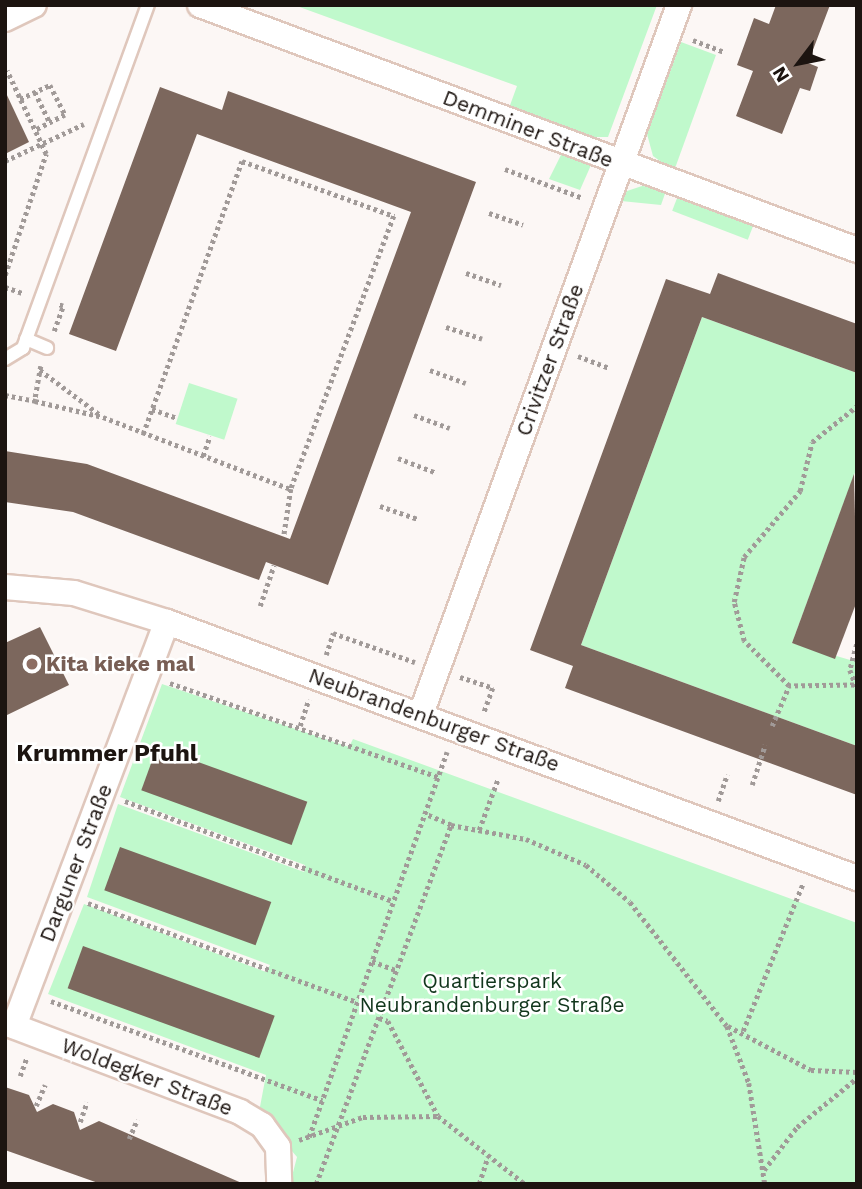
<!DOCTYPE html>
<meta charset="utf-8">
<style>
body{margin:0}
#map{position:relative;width:862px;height:1189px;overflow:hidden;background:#fcf7f5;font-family:"Work Sans",sans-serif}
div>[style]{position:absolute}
.green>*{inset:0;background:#c0f9cc;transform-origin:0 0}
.building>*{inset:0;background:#7c675d;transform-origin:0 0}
.path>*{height:4.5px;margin-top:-2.25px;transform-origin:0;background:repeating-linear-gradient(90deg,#a19a98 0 3.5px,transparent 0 7px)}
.roads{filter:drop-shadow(2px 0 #dfc7bc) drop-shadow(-2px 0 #dfc7bc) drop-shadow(0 2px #dfc7bc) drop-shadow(0 -2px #dfc7bc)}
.lane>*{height:12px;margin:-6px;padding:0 6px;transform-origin:6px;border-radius:6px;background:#fff}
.street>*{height:24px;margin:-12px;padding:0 12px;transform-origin:12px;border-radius:12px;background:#fff}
.dots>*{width:19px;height:19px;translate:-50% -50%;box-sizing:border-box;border:4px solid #fff;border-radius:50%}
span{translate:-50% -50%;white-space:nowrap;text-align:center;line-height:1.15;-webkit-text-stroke:5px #fff;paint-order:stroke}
.street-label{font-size:21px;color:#1c1410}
.education-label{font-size:21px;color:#785e54;font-weight:700}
.left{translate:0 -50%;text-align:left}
.park-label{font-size:21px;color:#11361c}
.quarter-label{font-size:24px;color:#1c1410;font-weight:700}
.frame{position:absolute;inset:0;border:7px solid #1c1410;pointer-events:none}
.north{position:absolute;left:764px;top:28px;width:70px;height:70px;-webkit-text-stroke:5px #fff;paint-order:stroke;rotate:238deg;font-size:19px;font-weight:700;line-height:28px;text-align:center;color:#1c1410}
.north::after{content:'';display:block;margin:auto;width:24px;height:32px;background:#1c1410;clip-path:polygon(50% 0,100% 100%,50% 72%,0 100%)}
</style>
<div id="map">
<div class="green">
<div style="clip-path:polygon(294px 5px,657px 5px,608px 137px,591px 137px,509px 108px,517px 86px)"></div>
<div style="clip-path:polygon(681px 42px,716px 55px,674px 171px,653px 156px,647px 134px)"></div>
<div style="clip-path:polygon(563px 151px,591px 165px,580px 190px,549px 179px)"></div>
<div style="clip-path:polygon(642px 186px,667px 188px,661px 205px,621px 201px,627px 191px)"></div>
<div style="left:679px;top:193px;width:81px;height:19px;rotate:21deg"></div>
<div style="clip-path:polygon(702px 317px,857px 373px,857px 467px,792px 643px,857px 662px,857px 746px,581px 645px)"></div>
<div style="left:189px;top:383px;width:51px;height:43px;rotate:18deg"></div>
<div style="clip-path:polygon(162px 684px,349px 747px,353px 739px,857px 923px,857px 1184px,290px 1184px,297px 1157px,259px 1112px,266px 1075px,48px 994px,84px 904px,266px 972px,270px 965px,87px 897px,118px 804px,304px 872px,305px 865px,120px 797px)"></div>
</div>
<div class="building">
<div style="clip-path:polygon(776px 5px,830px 5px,808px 63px,818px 67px,810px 91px,800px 88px,782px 134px,736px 116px,753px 71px,737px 65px,754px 18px,769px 24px)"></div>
<div style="clip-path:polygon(160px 87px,222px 110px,228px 91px,476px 182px,328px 585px,266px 562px,259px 580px,73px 512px,5px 502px,5px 451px,87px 464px,290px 539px,411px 212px,197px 134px,116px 351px,69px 334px)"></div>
<div style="clip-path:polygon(5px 91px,29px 142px,5px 154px)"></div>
<div style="clip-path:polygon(718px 273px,857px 324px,857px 373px,702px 317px,581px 645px,857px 746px,857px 795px,565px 688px,573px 666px,530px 650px,666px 279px,710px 294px)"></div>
<div style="clip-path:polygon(854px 474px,857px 601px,835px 659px,792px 643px)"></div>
<div style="clip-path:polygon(40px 627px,69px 685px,5px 716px,5px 643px)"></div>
<div style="left:157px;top:747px;width:160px;height:46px;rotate:20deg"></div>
<div style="left:120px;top:847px;width:161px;height:46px;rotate:20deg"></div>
<div style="left:83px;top:946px;width:204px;height:45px;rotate:20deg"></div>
<div style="clip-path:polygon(5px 1087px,29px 1095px,37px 1112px,53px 1104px,74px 1112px,80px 1130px,99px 1121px,244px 1184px,101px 1184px,5px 1150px)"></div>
</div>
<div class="path">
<div style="left:693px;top:40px;width:34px;rotate:21deg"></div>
<div style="left:35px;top:92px;width:34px;rotate:64deg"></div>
<div style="left:20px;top:99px;width:33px;rotate:-25deg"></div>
<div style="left:50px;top:85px;width:34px;rotate:63deg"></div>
<div style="left:65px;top:115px;width:34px;rotate:153deg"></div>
<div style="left:5px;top:161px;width:87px;rotate:-25.1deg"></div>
<div style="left:505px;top:169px;width:83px;rotate:20.4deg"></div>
<div style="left:489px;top:213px;width:36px;rotate:19deg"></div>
<div style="left:466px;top:273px;width:37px;rotate:19deg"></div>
<div style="left:5px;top:275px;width:128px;rotate:-71.3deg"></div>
<div style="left:46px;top:154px;width:92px;rotate:-115.2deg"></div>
<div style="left:5px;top:287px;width:18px;rotate:19deg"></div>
<div style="left:446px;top:327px;width:38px;rotate:18deg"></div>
<div style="left:54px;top:331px;width:27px;rotate:-70deg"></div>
<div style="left:63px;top:306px;width:6px;rotate:-162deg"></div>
<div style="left:578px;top:356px;width:34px;rotate:21deg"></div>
<div style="left:41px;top:366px;width:36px;rotate:100deg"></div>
<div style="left:35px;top:401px;width:70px;rotate:13.2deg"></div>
<div style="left:103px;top:417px;width:201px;rotate:21deg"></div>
<div style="left:40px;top:370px;width:74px;rotate:36.7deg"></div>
<div style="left:430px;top:370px;width:38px;rotate:20deg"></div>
<div style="left:5px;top:395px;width:31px;rotate:11deg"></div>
<div style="left:152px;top:409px;width:27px;rotate:20deg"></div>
<div style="left:414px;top:415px;width:38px;rotate:20deg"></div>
<div style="left:143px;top:434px;width:290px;rotate:-70.1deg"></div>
<div style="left:242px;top:161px;width:162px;rotate:19.9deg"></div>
<div style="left:394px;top:216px;width:292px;rotate:110.7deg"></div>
<div style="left:291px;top:489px;width:48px;rotate:98.5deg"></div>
<div style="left:203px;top:456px;width:21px;rotate:-71deg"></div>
<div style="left:398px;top:458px;width:39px;rotate:21deg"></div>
<div style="left:380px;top:506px;width:39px;rotate:19deg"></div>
<div style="left:260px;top:606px;width:43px;rotate:-71.1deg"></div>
<div style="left:857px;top:644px;width:27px;rotate:105deg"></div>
<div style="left:850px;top:670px;width:19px;rotate:69deg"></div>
<div style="left:326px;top:655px;width:23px;rotate:-72deg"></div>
<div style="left:333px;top:633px;width:87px;rotate:19.5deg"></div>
<div style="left:460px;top:677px;width:35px;rotate:18deg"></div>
<div style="left:493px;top:688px;width:27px;rotate:110deg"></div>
<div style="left:170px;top:683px;width:284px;rotate:19.3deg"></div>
<div style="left:854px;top:685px;width:65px;rotate:179.1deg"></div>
<div style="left:789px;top:686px;width:64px;rotate:-135deg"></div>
<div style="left:744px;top:641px;width:40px;rotate:-104.4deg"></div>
<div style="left:734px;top:602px;width:46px;rotate:-77.5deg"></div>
<div style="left:744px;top:557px;width:87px;rotate:-49.7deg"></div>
<div style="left:800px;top:491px;width:50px;rotate:-76.2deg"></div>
<div style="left:812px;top:442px;width:58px;rotate:-38.7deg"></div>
<div style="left:300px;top:726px;width:28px;rotate:-72deg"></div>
<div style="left:772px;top:726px;width:43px;rotate:-67deg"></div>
<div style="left:752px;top:785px;width:42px;rotate:-72deg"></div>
<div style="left:125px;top:801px;width:286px;rotate:20.5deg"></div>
<div style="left:718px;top:801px;width:28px;rotate:-71deg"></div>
<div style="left:451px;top:825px;width:76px;rotate:10.6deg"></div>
<div style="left:526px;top:839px;width:65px;rotate:23.4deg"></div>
<div style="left:586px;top:865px;width:57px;rotate:40.1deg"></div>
<div style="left:630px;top:902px;width:157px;rotate:52deg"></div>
<div style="left:727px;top:1026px;width:61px;rotate:68.9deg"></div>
<div style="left:749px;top:1083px;width:102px;rotate:81deg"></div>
<div style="left:479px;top:830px;width:54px;rotate:-69.6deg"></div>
<div style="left:88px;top:903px;width:287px;rotate:20.2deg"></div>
<div style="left:372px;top:961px;width:26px;rotate:21deg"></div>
<div style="left:51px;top:1001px;width:289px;rotate:20.1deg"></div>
<div style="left:379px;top:1018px;width:9px;rotate:18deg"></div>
<div style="left:388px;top:1021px;width:107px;rotate:62.2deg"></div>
<div style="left:728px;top:1026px;width:94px;rotate:27.9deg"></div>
<div style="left:811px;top:1070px;width:46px;rotate:2.5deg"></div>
<div style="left:743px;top:1031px;width:160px;rotate:-67.9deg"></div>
<div style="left:20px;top:1076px;width:20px;rotate:-70deg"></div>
<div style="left:36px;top:1106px;width:23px;rotate:-67deg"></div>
<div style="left:80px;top:1122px;width:21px;rotate:-71deg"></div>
<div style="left:309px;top:1137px;width:409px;rotate:-70.3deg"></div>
<div style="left:129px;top:1139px;width:21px;rotate:-67deg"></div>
<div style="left:299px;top:1140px;width:68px;rotate:-19.8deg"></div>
<div style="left:363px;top:1117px;width:75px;rotate:-0.8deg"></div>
<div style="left:438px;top:1116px;width:110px;rotate:38deg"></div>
<div style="left:764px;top:1170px;width:54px;rotate:-52.5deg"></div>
<div style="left:797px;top:1127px;width:77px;rotate:-39.2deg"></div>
<div style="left:316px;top:1184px;width:384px;rotate:-69.4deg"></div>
<div style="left:451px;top:825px;width:28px;rotate:-157deg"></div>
<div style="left:479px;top:1184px;width:29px;rotate:-72deg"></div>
</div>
<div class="roads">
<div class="lane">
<div style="left:26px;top:339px;width:23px;rotate:23deg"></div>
<div style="left:5px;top:359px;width:21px;rotate:-31deg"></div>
<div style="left:23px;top:348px;width:365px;rotate:-70deg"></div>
</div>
<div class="street">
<div style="left:200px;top:5px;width:701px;rotate:20.45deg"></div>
<div style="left:5px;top:19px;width:32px;rotate:-26deg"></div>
<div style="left:5px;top:587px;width:69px;rotate:5deg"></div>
<div style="left:74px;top:593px;width:97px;rotate:17.3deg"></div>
<div style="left:167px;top:622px;width:736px;rotate:20.36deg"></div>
<div style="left:421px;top:714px;width:754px;rotate:-70deg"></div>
<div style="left:5px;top:1023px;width:251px;rotate:20.7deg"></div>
<div style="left:240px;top:1112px;width:26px;rotate:31deg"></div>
<div style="left:262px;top:1125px;width:27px;rotate:54deg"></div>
<div style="left:278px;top:1147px;width:37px;rotate:88deg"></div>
<div style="left:14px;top:1026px;width:432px;rotate:-69.3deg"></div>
</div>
</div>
<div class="dots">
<div style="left:32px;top:664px;background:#8d6e63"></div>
</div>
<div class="street-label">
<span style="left:528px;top:129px;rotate:21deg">Demminer Straße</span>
<span style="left:550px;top:360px;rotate:-70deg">Crivitzer Straße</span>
<span style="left:434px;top:720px;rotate:20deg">Neubrandenburger Straße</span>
<span style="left:76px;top:863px;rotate:-69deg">Darguner Straße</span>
<span style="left:147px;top:1077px;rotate:21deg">Woldegker Straße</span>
</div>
<div class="education-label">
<span class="left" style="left:46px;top:664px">Kita kieke mal</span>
</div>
<div class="park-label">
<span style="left:492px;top:993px">Quartierspark<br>Neubrandenburger Straße</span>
</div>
<div class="quarter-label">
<span style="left:107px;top:754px">Krummer Pfuhl</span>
</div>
<div class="frame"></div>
<div class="north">N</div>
</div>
